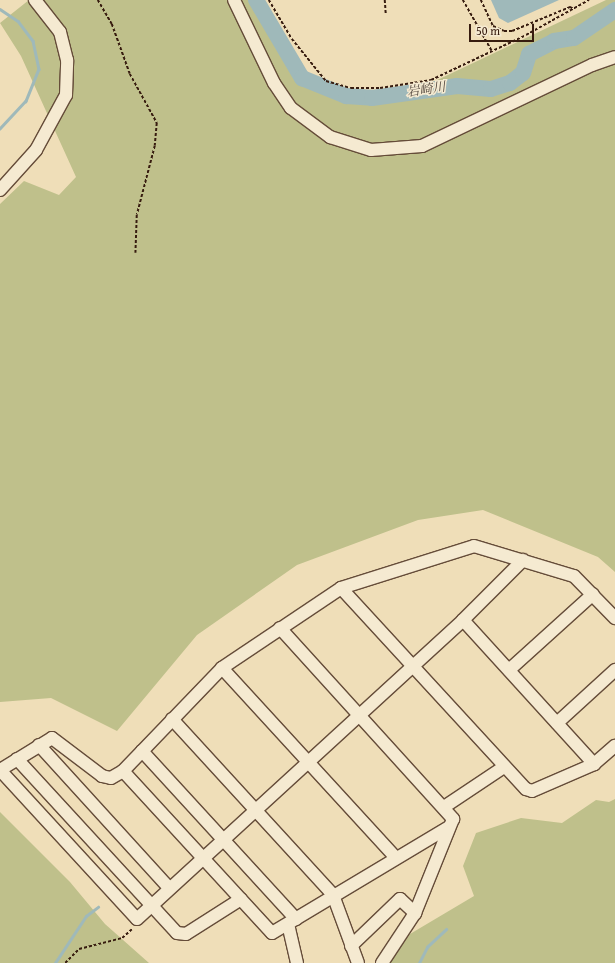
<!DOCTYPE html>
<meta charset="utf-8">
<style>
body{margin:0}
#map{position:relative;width:615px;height:963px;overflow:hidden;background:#efdeb8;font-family:"Gentium Book Plus","Noto Serif JP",serif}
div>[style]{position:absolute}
.green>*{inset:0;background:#bfc08b}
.water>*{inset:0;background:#9fb9ba}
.stream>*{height:2.5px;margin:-1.25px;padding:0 1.25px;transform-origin:1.25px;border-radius:1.25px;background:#9fb9ba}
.river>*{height:16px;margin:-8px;padding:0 8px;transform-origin:8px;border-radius:8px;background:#9fb9ba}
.path>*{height:1.5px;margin-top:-0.75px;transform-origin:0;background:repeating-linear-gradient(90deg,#371c0f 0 3px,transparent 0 5px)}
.roads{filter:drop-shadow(1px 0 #654c39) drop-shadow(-1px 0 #654c39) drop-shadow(0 1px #654c39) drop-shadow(0 -1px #654c39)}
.minor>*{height:12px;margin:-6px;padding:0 6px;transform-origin:6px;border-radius:6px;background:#f5ead1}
span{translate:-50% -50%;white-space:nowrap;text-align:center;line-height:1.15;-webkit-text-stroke:3px #f5ead1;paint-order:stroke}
.water-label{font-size:13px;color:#564b42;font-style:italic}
.scale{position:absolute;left:469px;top:24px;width:65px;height:18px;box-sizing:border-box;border:2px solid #371c0f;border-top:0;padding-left:5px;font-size:12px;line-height:14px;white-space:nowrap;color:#371c0f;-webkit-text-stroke:3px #f5ead1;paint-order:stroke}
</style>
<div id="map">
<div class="green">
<div style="clip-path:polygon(29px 0,261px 0,292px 56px,318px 88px,338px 99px,393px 101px,606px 0,615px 0,615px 572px,598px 557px,483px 510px,418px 520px,297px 565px,197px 635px,117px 731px,51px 698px,0 702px,0 204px,24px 181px,59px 195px,76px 177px,21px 56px,0 23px)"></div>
<div style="clip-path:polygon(615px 799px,615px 963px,389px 963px,410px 934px,474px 896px,463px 866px,476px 833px,521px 818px,562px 823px,596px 800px,609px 802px)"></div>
<div style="clip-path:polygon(0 812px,70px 882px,105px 924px,149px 963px,0 963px)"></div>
</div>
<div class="water">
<div style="clip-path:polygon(491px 0,559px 0,508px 23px,499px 18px)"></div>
</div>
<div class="stream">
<div style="left:0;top:9px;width:22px;rotate:34deg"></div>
<div style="left:18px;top:21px;width:25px;rotate:53deg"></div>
<div style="left:33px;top:41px;width:29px;rotate:78deg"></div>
<div style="left:39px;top:69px;width:35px;rotate:112deg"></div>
<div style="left:26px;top:101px;width:38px;rotate:133deg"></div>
<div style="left:55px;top:963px;width:56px;rotate:-56.6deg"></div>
<div style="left:86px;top:916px;width:15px;rotate:-37deg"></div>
<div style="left:419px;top:963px;width:18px;rotate:-63deg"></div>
<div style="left:427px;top:947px;width:26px;rotate:-43deg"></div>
</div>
<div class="river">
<div style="left:256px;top:0;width:91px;rotate:59.5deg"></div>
<div style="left:302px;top:78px;width:48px;rotate:22.2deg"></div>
<div style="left:346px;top:96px;width:26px;rotate:4deg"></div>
<div style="left:372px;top:98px;width:86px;rotate:-8deg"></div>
<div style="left:457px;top:86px;width:34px;rotate:5deg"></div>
<div style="left:491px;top:89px;width:20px;rotate:-18deg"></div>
<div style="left:510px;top:83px;width:16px;rotate:-38deg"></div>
<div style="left:523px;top:73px;width:20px;rotate:-72deg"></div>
<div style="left:529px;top:54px;width:28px;rotate:-27deg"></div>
<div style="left:554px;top:41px;width:20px;rotate:-9deg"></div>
<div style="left:574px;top:38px;width:50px;rotate:-34.3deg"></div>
</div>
<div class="path">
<div style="left:98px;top:0;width:28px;rotate:60deg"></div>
<div style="left:112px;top:24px;width:53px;rotate:70.2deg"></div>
<div style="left:130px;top:74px;width:56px;rotate:61.1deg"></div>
<div style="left:157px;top:123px;width:23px;rotate:95deg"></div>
<div style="left:155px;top:146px;width:71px;rotate:104.6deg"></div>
<div style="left:137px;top:215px;width:38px;rotate:92deg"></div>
<div style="left:269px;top:0;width:45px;rotate:59.5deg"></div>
<div style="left:292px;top:39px;width:54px;rotate:51deg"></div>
<div style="left:326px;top:81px;width:26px;rotate:16deg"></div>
<div style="left:351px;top:88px;width:29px"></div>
<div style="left:380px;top:88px;width:52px;rotate:-8.9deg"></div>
<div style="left:431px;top:80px;width:105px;rotate:-25.3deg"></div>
<div style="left:526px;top:35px;width:72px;rotate:-29.1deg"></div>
<div style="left:385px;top:0;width:14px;rotate:86deg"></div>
<div style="left:463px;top:0;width:59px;rotate:60.4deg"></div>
<div style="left:481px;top:0;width:29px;rotate:65deg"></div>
<div style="left:493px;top:26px;width:12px;rotate:24deg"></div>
<div style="left:504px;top:31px;width:8px"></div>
<div style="left:512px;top:31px;width:63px;rotate:-22.5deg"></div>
<div style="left:570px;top:7px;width:4px;rotate:27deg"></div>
<div style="left:65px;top:963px;width:20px;rotate:-45deg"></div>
<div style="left:79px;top:949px;width:44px;rotate:-14.3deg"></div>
<div style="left:122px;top:938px;width:13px;rotate:-42deg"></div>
</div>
<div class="roads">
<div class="minor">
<div style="left:234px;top:0;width:92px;rotate:64.3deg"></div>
<div style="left:274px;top:83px;width:30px;rotate:56deg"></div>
<div style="left:291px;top:108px;width:49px;rotate:36.6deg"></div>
<div style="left:330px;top:137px;width:43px;rotate:17.6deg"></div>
<div style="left:371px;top:150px;width:51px;rotate:-4.5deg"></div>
<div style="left:422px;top:146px;width:188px;rotate:-25.5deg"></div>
<div style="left:592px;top:65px;width:24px;rotate:-19deg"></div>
<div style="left:0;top:190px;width:54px;rotate:-48deg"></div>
<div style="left:36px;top:150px;width:63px;rotate:-61.4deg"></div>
<div style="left:66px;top:95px;width:35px;rotate:-88deg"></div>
<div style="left:67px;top:60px;width:29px;rotate:-104deg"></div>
<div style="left:60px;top:32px;width:41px;rotate:-128deg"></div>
<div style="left:341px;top:588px;width:273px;rotate:47.4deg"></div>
<div style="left:526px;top:789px;width:6px;rotate:18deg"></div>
<div style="left:532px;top:791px;width:68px;rotate:-23.5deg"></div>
<div style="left:594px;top:764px;width:28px;rotate:-41deg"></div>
<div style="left:463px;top:620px;width:195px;rotate:47.7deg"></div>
<div style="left:280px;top:628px;width:258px;rotate:47.8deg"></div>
<div style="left:453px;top:819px;width:101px;rotate:112deg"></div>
<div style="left:415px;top:913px;width:60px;rotate:123.4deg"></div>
<div style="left:222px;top:668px;width:256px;rotate:47.5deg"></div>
<div style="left:509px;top:670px;width:113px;rotate:-42.1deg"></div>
<div style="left:172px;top:719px;width:239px;rotate:47.5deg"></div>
<div style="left:333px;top:895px;width:72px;rotate:69.8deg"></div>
<div style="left:557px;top:723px;width:79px;rotate:-42.4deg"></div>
<div style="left:39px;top:745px;width:193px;rotate:47.7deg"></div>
<div style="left:142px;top:751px;width:228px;rotate:47.5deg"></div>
<div style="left:17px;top:759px;width:236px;rotate:47.4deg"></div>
<div style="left:177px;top:933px;width:9px;rotate:6deg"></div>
<div style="left:186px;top:934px;width:65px;rotate:-32.5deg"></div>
<div style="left:0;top:770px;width:61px;rotate:-31.6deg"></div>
<div style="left:52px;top:738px;width:63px;rotate:37.2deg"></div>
<div style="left:102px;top:776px;width:9px;rotate:13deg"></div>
<div style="left:111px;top:778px;width:14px;rotate:-30deg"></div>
<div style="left:123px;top:771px;width:143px;rotate:-46.1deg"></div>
<div style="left:222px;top:668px;width:143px;rotate:-33.9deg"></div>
<div style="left:341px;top:588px;width:139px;rotate:-17.5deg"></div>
<div style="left:474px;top:546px;width:104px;rotate:16.7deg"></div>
<div style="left:574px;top:576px;width:59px;rotate:45.7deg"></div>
<div style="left:0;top:770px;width:202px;rotate:47.4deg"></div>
<div style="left:137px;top:919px;width:442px;rotate:-42.5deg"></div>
<div style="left:463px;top:620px;width:85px;rotate:-45deg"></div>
<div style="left:123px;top:771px;width:220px;rotate:47.4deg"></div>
<div style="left:272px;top:933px;width:206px;rotate:-30.9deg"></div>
<div style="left:444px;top:807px;width:72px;rotate:-33.7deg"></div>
<div style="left:288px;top:924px;width:40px;rotate:77deg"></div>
<div style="left:351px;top:946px;width:68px;rotate:-43.8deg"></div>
<div style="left:400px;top:899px;width:21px;rotate:43deg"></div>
</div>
</div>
<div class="water-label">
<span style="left:426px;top:90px;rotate:-8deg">岩崎川</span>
</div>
<div class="scale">50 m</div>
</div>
